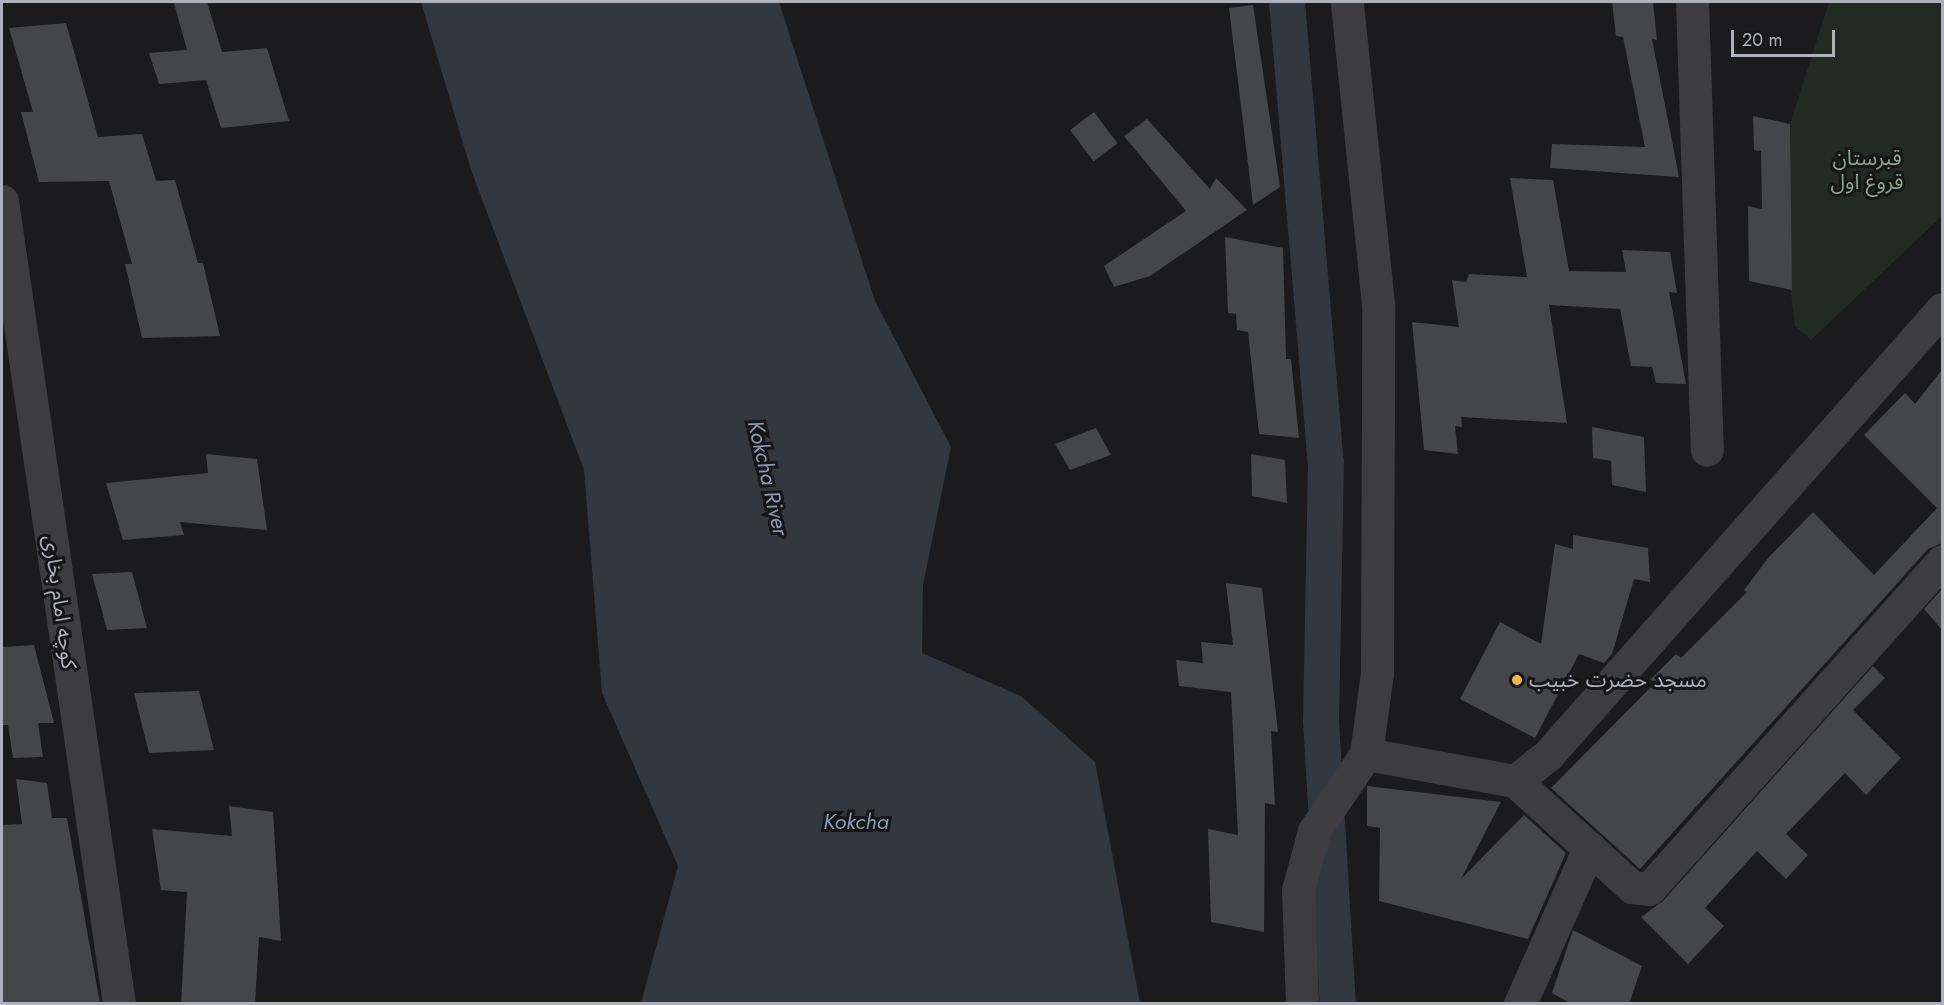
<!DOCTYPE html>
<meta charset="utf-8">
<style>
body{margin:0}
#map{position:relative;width:1944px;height:1005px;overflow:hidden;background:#1b1a1d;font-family:Jost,"Noto Sans Arabic",sans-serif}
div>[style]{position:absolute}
.green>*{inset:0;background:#222a24}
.water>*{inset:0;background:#313840}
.canal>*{height:36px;margin:-18px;padding:0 18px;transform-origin:18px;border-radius:18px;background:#313840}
.building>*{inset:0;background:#45464a;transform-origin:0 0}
.minor>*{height:33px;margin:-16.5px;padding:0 16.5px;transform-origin:16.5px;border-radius:16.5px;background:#3c3c41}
.tertiary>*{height:33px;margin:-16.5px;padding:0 16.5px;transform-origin:16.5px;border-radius:16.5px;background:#3c3c41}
.dots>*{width:16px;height:16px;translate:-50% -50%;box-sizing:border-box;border:3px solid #161518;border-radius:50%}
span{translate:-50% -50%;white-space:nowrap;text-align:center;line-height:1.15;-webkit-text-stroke:6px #161518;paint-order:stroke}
.park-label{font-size:21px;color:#86a58a}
.street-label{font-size:21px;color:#aeb1bb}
.poi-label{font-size:21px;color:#aeb1bb}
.left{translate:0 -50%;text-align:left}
.water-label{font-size:22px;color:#879cb4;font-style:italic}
.frame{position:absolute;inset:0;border:3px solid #aeb1bb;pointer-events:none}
.scale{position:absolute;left:1731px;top:30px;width:104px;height:27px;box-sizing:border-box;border:3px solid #aeb1bb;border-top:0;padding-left:8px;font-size:18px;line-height:21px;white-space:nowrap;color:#aeb1bb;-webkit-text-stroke:4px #161518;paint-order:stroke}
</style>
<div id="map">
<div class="green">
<div style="clip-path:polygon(1829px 2px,1942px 2px,1942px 216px,1811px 340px,1795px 326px,1791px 293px,1790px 124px)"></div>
</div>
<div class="water">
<div style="clip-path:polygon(421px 2px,779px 2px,875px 301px,951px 447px,923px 585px,922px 653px,1021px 696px,1095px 762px,1140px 1003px,641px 1003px,678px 866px,602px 693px,584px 470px,471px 170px)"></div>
</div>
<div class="canal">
<div style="left:1287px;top:2px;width:462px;rotate:85.2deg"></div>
<div style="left:1326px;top:462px;width:259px;rotate:91.1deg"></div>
<div style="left:1321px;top:721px;width:284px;rotate:86.6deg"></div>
</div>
<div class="building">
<div style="clip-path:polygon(196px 2px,207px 2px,222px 52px,267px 48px,289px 121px,221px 128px,206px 80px,159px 84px,149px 53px,187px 50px,174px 3px)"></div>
<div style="clip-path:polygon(1612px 2px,1653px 2px,1657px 40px,1652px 39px,1679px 177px,1550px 168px,1552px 144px,1645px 147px,1623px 37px,1616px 36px)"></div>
<div style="clip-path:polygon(1253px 5px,1280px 187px,1253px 205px,1229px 8px)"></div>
<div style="clip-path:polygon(66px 23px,98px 137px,142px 134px,156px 181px,175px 180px,198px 263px,203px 263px,220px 336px,142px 338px,125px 264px,132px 264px,109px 181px,39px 182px,21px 112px,33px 112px,9px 28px)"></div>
<div style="left:1094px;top:112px;width:39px;height:30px;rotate:53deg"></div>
<div style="clip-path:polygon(1753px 116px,1790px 124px,1792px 290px,1749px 281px,1748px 206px,1762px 209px,1761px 151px,1754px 150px)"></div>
<div style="clip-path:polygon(1147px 119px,1210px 189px,1216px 178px,1247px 210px,1150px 276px,1114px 287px,1104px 266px,1186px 211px,1124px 136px)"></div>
<div style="clip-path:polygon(1510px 178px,1553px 180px,1569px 271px,1626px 272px,1622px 250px,1670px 252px,1677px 293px,1669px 292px,1686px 384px,1656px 383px,1652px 367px,1631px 366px,1620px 309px,1549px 305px,1567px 423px,1461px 417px,1462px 427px,1455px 426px,1458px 454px,1424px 450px,1412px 322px,1459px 327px,1452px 280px,1466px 282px,1469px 274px,1527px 277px)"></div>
<div style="clip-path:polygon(1225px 237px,1283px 248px,1286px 359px,1291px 359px,1299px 438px,1259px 434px,1248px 332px,1237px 330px,1236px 314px,1228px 313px)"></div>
<div style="clip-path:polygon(1942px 370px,1942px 543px,1928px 549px,1640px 869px,1551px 788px,1656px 682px,1650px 680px,1676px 654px,1681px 658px,1747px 592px,1744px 590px,1769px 557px,1813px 512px,1874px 575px,1937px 508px,1864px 435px,1905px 393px,1915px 404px)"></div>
<div style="clip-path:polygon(1592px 427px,1644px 437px,1646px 492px,1612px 485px,1611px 461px,1593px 458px)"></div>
<div style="clip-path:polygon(1096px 428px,1111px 455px,1070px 470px,1055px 444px)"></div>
<div style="clip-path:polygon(206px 454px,257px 459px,267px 530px,180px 522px,184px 535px,123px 540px,106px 483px,208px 473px)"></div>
<div style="clip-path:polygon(1251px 454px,1285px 460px,1287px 503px,1252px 496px)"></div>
<div style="clip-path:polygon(1573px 535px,1648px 548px,1650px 582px,1634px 579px,1612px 654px,1604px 663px,1579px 654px,1535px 738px,1460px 699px,1500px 622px,1541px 644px,1555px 544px,1573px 549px)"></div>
<div style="clip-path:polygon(132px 572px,147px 628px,107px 630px,92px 574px)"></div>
<div style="clip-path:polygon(1226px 583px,1262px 588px,1278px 732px,1271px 731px,1275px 805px,1265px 803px,1264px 932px,1211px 922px,1208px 829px,1238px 835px,1231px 692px,1179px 686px,1176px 660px,1203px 663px,1201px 642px,1233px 645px)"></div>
<div style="clip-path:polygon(1942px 589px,1942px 630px,1924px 609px)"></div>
<div style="clip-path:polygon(34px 645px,54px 723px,38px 723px,43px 757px,13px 758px,8px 725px,2px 725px,2px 647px)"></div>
<div style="clip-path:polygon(1873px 666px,1885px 678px,1853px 710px,1901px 758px,1866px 795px,1845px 773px,1786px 834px,1808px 855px,1786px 879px,1757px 851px,1705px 908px,1724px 926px,1688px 964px,1641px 917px,1663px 901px)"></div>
<div style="clip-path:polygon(199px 691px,214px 750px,149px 753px,134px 693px)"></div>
<div style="clip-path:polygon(16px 779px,47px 783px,52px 818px,67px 818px,100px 1004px,2px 1004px,2px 825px,22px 824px)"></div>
<div style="clip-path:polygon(1367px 786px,1501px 802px,1461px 879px,1524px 815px,1566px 853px,1528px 939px,1379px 901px,1380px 828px,1367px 826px)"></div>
<div style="clip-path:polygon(229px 806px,273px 812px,281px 941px,259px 937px,255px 1004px,181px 1004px,187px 892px,161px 890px,152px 829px,232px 836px)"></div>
<div style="clip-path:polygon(1573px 930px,1642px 966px,1629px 1004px,1572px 1004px,1552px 993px)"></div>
</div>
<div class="minor">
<div style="left:1692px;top:2px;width:448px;rotate:88.1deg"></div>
<div style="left:2px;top:201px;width:811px;rotate:81.71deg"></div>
<div style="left:1366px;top:754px;width:151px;rotate:10.3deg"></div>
<div style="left:1515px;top:781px;width:158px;rotate:42.2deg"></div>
<div style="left:1632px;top:887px;width:17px;rotate:7deg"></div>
<div style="left:1649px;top:889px;width:440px;rotate:-48.2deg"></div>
<div style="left:1515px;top:781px;width:42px;rotate:-38.2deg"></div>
<div style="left:1548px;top:755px;width:595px;rotate:-48.54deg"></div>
<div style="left:1520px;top:1004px;width:171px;rotate:-66.1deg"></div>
</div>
<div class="tertiary">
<div style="left:1302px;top:1004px;width:114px;rotate:-92deg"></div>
<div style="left:1298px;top:890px;width:61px;rotate:-74.8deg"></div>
<div style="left:1314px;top:831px;width:93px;rotate:-56deg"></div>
<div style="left:1366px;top:754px;width:82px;rotate:-82.3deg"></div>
<div style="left:1377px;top:673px;width:369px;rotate:-89.8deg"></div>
<div style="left:1378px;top:304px;width:304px;rotate:-95.9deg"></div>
</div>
<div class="dots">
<div style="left:1517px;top:680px;background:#e9bc46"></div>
</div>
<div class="park-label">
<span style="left:1867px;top:170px">قبرستان<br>قروغ اول</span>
</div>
<div class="street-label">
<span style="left:60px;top:602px;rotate:82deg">کوچه امام بخاری</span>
</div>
<div class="poi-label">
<span class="left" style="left:1529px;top:680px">مسجد حضرت خبیب</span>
</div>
<div class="water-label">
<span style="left:768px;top:478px;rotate:77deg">Kokcha River</span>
<span style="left:856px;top:822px">Kokcha</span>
</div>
<div class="frame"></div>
<div class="scale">20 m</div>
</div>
